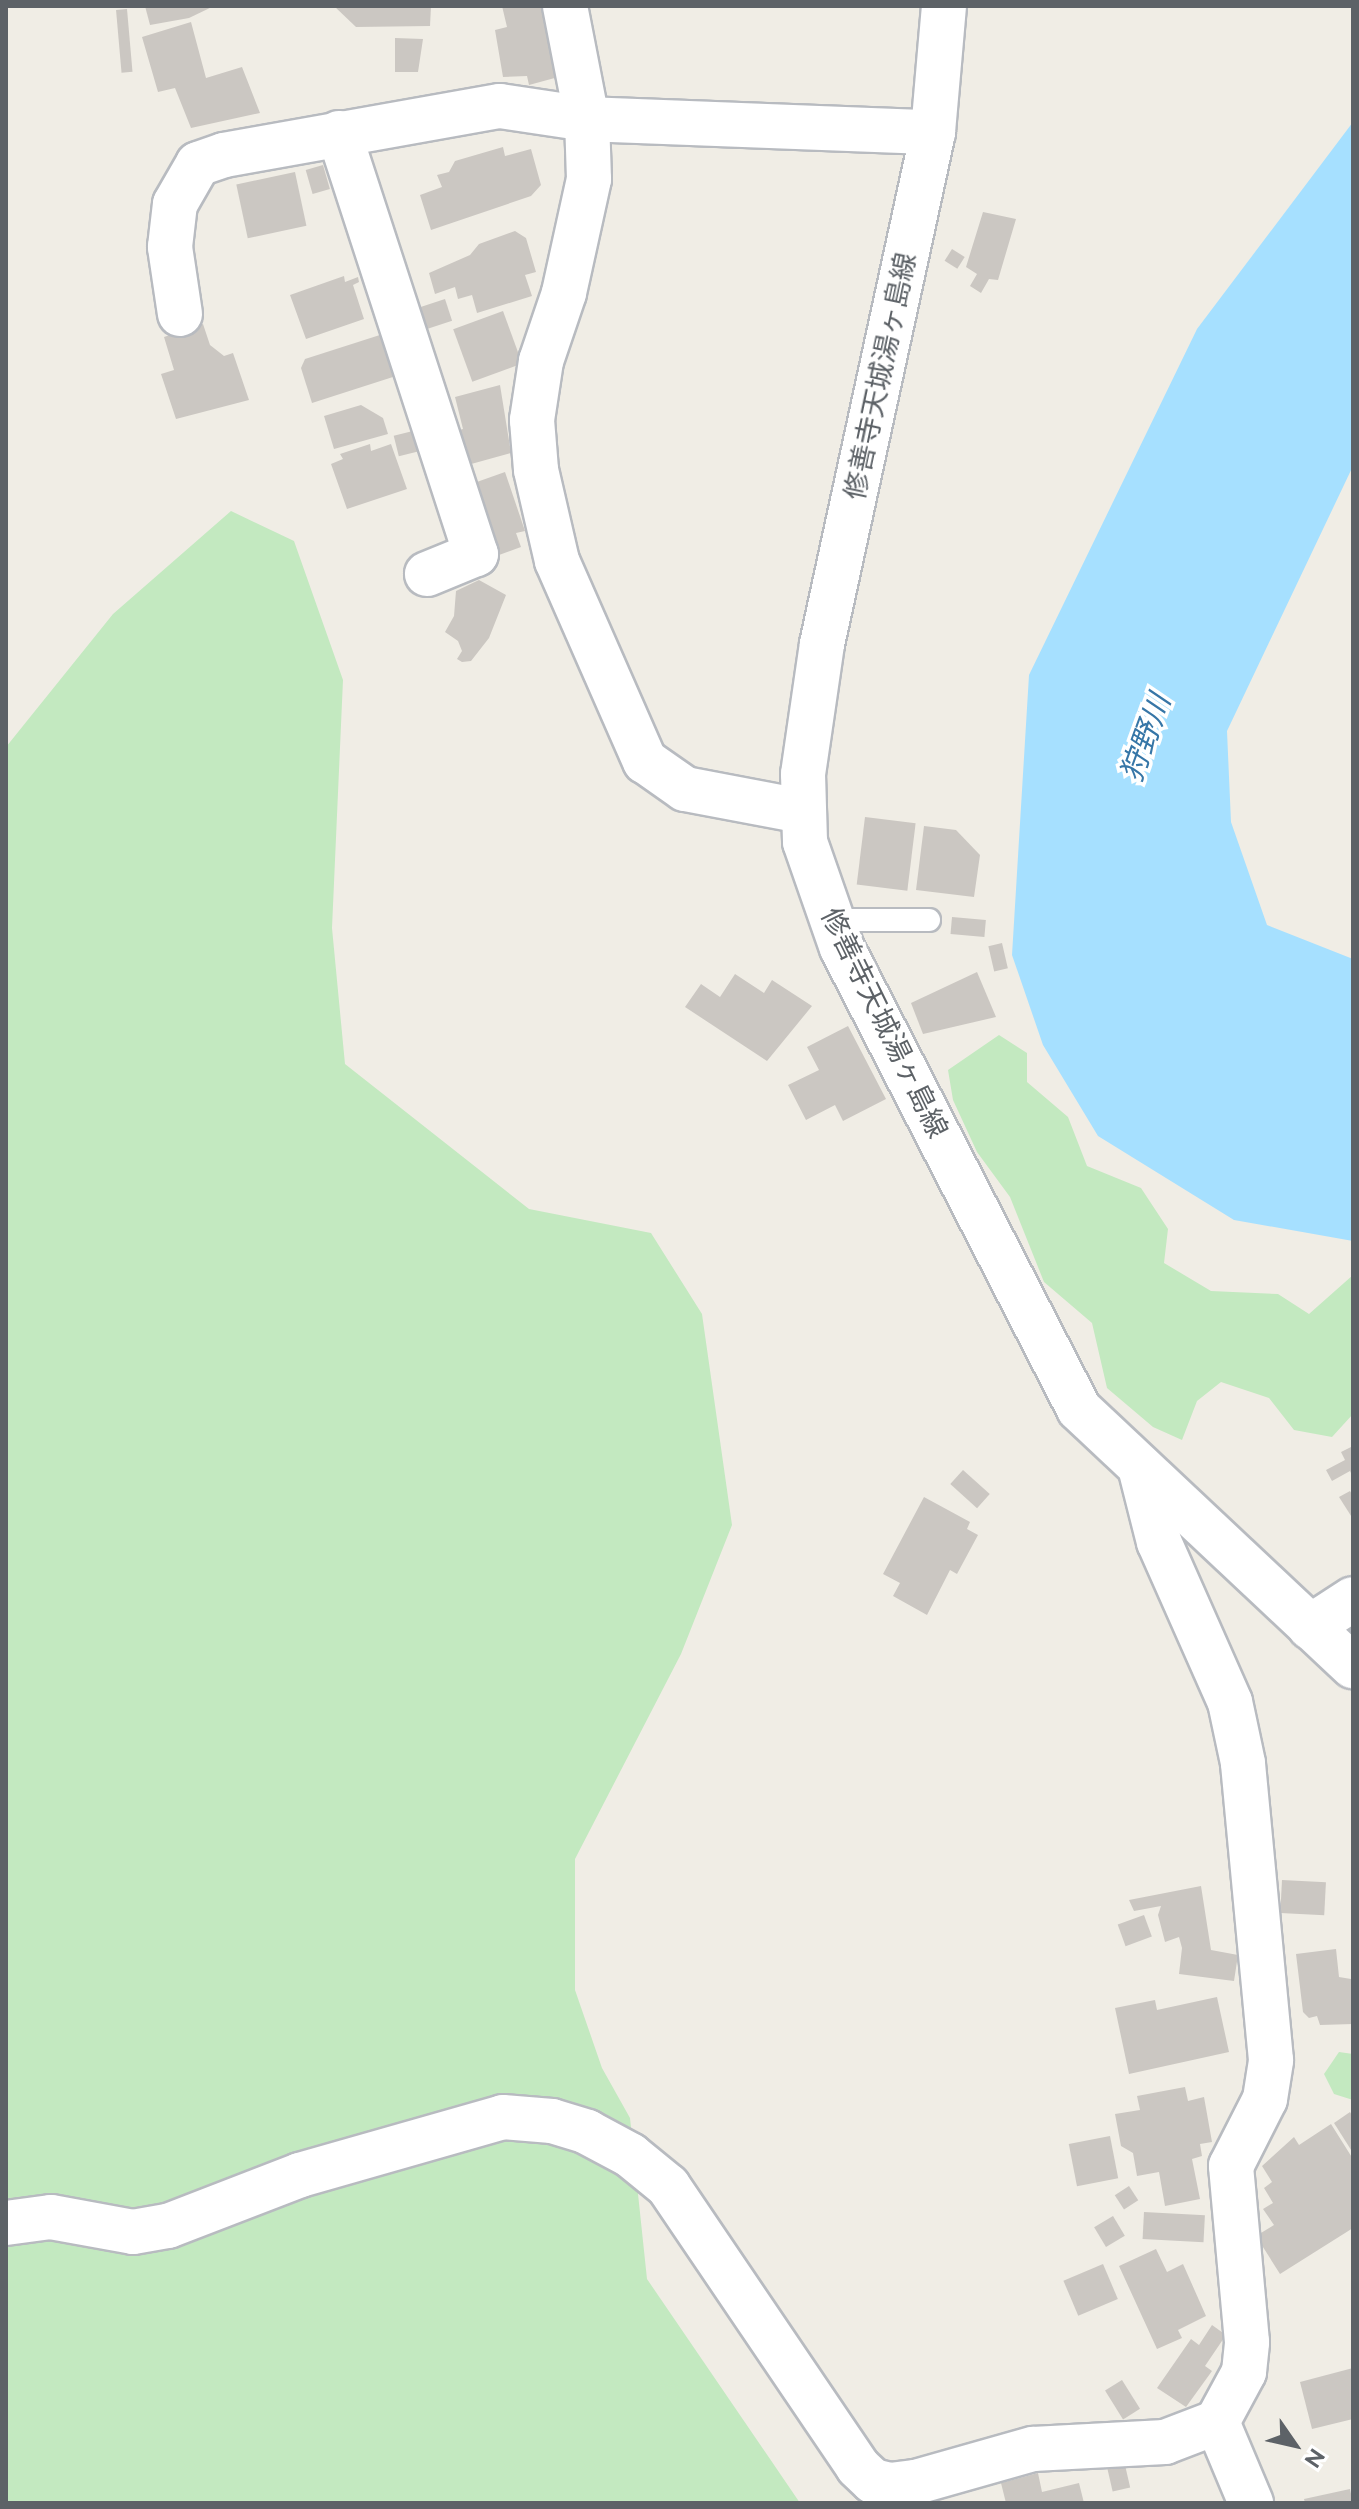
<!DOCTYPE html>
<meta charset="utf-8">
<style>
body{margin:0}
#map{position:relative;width:1359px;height:2509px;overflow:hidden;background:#f0ede5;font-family:Raleway,"Noto Sans JP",sans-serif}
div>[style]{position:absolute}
.green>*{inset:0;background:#c3e9c0}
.water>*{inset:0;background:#a6e0ff}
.building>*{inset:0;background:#cbc7c2;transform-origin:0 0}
.roads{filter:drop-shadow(2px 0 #b8bbc0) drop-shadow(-2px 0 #b8bbc0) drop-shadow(0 2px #b8bbc0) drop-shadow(0 -2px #b8bbc0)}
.service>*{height:22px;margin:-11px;padding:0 11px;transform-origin:11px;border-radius:11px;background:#fff}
.minor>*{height:44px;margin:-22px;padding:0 22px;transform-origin:22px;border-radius:22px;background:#fff}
.secondary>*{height:44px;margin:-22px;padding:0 22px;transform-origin:22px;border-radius:22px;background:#fff}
span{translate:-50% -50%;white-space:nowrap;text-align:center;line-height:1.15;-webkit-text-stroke:7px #fff;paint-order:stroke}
.street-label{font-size:28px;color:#5d6267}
.water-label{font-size:30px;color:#3676a7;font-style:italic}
.frame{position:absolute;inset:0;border:8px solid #5d6267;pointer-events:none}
.north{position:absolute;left:1255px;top:2405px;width:80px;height:80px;-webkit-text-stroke:6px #fff;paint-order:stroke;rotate:124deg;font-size:22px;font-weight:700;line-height:32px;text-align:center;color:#5d6267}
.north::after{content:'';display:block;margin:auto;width:28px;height:36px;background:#5d6267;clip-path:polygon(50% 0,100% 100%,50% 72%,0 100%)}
</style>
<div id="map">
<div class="green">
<div style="clip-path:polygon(231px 511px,294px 541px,343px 680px,332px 928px,345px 1064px,529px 1209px,651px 1233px,702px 1314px,732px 1525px,681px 1654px,575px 1859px,575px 1990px,602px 2068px,630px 2118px,647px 2279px,800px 2503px,6px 2503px,6px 747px,113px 614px)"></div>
<div style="clip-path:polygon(999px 1035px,1027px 1053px,1027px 1082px,1068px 1117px,1087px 1166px,1141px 1188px,1168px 1229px,1164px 1263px,1211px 1291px,1278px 1294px,1309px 1314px,1353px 1275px,1353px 1414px,1332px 1437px,1294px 1430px,1269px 1398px,1221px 1382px,1197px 1401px,1182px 1440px,1153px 1427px,1107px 1388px,1092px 1323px,1044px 1282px,1010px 1197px,977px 1152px,953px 1100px,948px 1070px)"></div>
<div style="clip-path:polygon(1339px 2052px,1353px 2054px,1353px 2100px,1334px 2094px,1324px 2074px)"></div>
</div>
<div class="water">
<div style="clip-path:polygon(1353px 122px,1353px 466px,1227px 731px,1231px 822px,1267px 925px,1353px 959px,1353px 1241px,1234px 1220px,1098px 1136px,1043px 1045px,1012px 955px,1029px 675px,1197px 329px)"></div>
</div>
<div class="building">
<div style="clip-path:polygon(145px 6px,214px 6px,189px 18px,150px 25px)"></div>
<div style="clip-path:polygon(334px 6px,431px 6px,430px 26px,356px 27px)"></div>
<div style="clip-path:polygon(502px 6px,545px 6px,562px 76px,529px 85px,527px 76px,503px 77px,495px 30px,507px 27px)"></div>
<div style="left:127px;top:9px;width:63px;height:11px;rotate:85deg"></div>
<div style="clip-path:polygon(191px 22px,206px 78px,242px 67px,260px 113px,191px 128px,175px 88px,158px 92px,142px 37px)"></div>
<div style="clip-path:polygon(395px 38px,423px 39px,418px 72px,395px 72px)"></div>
<div style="clip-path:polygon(503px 147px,505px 156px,531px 149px,541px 185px,531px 196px,431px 230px,420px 195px,442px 187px,437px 175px,449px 172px,455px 161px)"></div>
<div style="left:323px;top:165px;width:25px;height:18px;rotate:74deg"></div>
<div style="left:295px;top:172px;width:55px;height:60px;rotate:78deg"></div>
<div style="clip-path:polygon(983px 212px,1016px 219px,998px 280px,989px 279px,981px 293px,970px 286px,977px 274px,966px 267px)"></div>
<div style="clip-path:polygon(515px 231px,526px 238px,536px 272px,525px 275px,532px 296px,477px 313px,472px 295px,458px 299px,455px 287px,435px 294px,429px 273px,470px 255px,479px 244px)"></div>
<div style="left:952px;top:249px;width:15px;height:14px;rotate:32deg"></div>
<div style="clip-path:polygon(344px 276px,345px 282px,358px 277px,359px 282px,353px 285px,364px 319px,306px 339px,290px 295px)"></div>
<div style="left:445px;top:299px;width:23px;height:28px;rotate:72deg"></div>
<div style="left:503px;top:311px;width:56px;height:53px;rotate:70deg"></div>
<div style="clip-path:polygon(203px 324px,210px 345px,224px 356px,233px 353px,249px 400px,176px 419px,161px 374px,174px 370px,164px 337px)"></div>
<div style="clip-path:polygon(383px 334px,396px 376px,312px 403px,301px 368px,305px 359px)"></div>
<div style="clip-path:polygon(500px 385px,511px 453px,464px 466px,455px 431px,463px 429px,455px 397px)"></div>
<div style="clip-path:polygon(361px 405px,383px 418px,388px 434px,334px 449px,324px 416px)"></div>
<div style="left:417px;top:430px;width:21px;height:24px;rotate:76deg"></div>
<div style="clip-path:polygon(370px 444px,371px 451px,391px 444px,407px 489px,347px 509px,331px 464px,343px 459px,340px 454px)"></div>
<div style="clip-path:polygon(505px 472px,525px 531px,516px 533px,521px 547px,499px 555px,474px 483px)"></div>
<div style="clip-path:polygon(479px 580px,506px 595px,489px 638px,471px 661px,462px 662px,457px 659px,462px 651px,458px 641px,445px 632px,454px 616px,456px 591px)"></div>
<div style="left:865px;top:817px;width:51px;height:68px;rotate:7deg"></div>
<div style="clip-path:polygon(924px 826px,956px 830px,980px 855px,974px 897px,916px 890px)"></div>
<div style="left:952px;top:917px;width:34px;height:17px;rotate:5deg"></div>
<div style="left:1002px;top:943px;width:26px;height:14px;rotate:77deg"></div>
<div style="clip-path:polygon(977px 972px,996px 1017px,923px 1034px,911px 1003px)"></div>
<div style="clip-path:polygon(735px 974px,764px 993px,772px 980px,812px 1006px,767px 1061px,685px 1007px,701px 984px,720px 997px)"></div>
<div style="clip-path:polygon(848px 1026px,886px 1099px,843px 1121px,835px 1105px,806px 1120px,788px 1085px,819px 1070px,807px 1047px)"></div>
<div style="clip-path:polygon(1353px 1446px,1353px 1477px,1350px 1471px,1332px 1481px,1326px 1470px,1345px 1460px,1341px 1452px)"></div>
<div style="left:963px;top:1470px;width:36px;height:19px;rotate:42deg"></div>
<div style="clip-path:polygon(1350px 1491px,1353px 1496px,1353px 1519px,1339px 1497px)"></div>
<div style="clip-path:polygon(924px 1497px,970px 1522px,967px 1529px,978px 1535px,957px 1574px,950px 1570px,927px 1615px,893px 1596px,900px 1583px,883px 1574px)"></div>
<div style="left:1282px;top:1880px;width:44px;height:33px;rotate:3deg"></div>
<div style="clip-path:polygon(1201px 1886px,1211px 1950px,1238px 1955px,1234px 1981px,1179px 1974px,1182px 1948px,1179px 1937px,1165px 1942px,1158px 1915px,1161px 1906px,1134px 1911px,1129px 1900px)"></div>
<div style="left:1144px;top:1915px;width:23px;height:28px;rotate:70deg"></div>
<div style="clip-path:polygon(1336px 1949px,1339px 1977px,1351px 1979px,1353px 1986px,1353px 2024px,1320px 2025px,1317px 2016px,1309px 2018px,1303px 2012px,1296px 1954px)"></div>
<div style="clip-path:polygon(1217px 1997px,1229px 2052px,1129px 2074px,1115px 2008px,1155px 2000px,1157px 2010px)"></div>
<div style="clip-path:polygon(1185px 2087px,1188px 2101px,1204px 2097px,1212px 2142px,1200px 2144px,1202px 2156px,1192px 2159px,1200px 2199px,1165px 2206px,1159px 2172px,1137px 2176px,1133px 2153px,1121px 2146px,1115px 2114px,1140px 2110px,1137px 2096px)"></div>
<div style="clip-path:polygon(1350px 2112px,1353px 2117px,1353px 2153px,1334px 2123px)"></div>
<div style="clip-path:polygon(1331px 2124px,1353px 2159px,1353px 2228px,1280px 2274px,1256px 2236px,1274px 2225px,1263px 2209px,1273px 2203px,1264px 2188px,1272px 2182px,1262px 2166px,1294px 2137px,1299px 2145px)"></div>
<div style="left:1110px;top:2136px;width:43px;height:42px;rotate:79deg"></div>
<div style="left:1129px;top:2186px;width:17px;height:17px;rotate:57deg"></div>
<div style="left:1144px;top:2212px;width:61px;height:27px;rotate:3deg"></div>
<div style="left:1113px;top:2216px;width:23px;height:22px;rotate:59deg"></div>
<div style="clip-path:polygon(1156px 2249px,1167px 2272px,1183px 2264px,1206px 2316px,1178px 2330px,1182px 2338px,1157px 2349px,1119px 2266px)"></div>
<div style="left:1103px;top:2264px;width:38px;height:43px;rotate:67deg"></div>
<div style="clip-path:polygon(1212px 2325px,1226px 2335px,1205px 2366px,1212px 2371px,1186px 2407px,1157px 2388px,1191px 2339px,1199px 2345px)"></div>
<div style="clip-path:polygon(1353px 2368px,1353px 2419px,1312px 2429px,1300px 2382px)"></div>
<div style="left:1122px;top:2380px;width:34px;height:20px;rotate:58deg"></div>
<div style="left:1125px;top:2465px;width:23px;height:18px;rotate:77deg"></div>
<div style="clip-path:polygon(1038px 2473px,1042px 2492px,1079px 2483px,1084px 2503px,1006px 2503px,1001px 2483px)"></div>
<div style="clip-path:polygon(1350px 2489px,1353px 2503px,1305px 2503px,1304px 2499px)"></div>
</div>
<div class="roads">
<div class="service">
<div style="left:830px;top:920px;width:99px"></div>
</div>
<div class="minor">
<div style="left:565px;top:6px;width:115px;rotate:79deg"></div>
<div style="left:587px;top:119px;width:60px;rotate:88.1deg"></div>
<div style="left:589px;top:179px;width:117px;rotate:102.4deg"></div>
<div style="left:564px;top:293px;width:72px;rotate:108.7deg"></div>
<div style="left:541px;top:361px;width:60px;rotate:98.7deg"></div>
<div style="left:532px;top:420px;width:50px;rotate:85.4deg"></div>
<div style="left:536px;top:470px;width:93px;rotate:77deg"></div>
<div style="left:557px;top:561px;width:219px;rotate:66.3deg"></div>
<div style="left:645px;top:761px;width:49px;rotate:35deg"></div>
<div style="left:685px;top:789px;width:118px;rotate:10.7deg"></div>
<div style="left:339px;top:133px;width:443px;rotate:72deg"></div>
<div style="left:476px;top:554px;width:53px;rotate:157.8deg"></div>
<div style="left:180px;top:314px;width:68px;rotate:-98.5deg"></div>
<div style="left:170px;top:247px;width:43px;rotate:-83.4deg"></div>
<div style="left:175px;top:204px;width:46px;rotate:-60.1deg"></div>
<div style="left:198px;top:164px;width:28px;rotate:-19deg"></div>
<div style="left:224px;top:155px;width:280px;rotate:-10.1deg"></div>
<div style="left:500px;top:106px;width:88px;rotate:8.5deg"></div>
<div style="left:587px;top:119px;width:346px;rotate:2.2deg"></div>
<div style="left:1310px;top:1627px;width:51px;rotate:-33.1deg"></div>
<div style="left:6px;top:2223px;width:45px;rotate:-7.6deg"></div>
<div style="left:51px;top:2217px;width:83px;rotate:10.4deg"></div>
<div style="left:133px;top:2232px;width:36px;rotate:-10deg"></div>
<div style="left:168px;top:2226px;width:142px;rotate:-21.1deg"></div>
<div style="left:300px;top:2175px;width:211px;rotate:-15.9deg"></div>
<div style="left:503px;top:2117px;width:49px;rotate:4.7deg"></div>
<div style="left:552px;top:2121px;width:37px;rotate:17deg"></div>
<div style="left:587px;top:2132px;width:49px;rotate:28.1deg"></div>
<div style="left:630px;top:2155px;width:49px;rotate:39.2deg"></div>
<div style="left:668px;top:2186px;width:339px;rotate:55.9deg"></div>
<div style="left:858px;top:2467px;width:21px;rotate:43deg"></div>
<div style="left:873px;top:2481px;width:17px;rotate:13deg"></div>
<div style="left:890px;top:2485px;width:26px;rotate:-7deg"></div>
<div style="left:916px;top:2482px;width:122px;rotate:-15.8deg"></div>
<div style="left:1033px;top:2449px;width:132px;rotate:-3deg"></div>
<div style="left:1165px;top:2442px;width:56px;rotate:-21deg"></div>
<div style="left:1217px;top:2422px;width:57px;rotate:-61.6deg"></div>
<div style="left:1244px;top:2372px;width:30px;rotate:-84deg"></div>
<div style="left:1247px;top:2342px;width:177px;rotate:-95.2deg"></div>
<div style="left:1231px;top:2166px;width:75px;rotate:-63.1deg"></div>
<div style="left:1265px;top:2099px;width:39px;rotate:-81deg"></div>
<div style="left:1271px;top:2060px;width:298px;rotate:-95.4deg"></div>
<div style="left:1243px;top:1763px;width:62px;rotate:-102deg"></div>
<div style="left:1230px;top:1702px;width:175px;rotate:-113.9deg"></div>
<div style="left:1159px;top:1542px;width:77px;rotate:-104.2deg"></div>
<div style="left:1217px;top:2422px;width:88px;rotate:67.2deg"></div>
</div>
<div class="secondary">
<div style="left:944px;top:6px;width:126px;rotate:95deg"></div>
<div style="left:933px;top:132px;width:524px;rotate:102.23deg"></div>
<div style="left:822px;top:644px;width:131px;rotate:98.3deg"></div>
<div style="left:803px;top:774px;width:68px;rotate:88.3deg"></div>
<div style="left:805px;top:842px;width:112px;rotate:70.8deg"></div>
<div style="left:842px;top:948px;width:518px;rotate:62.79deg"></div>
<div style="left:1079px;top:1409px;width:376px;rotate:43.2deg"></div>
</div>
</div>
<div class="street-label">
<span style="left:881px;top:376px;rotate:-78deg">修善寺天城湯ヶ島線</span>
<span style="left:884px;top:1023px;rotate:64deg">修善寺天城湯ヶ島線</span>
</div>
<div class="water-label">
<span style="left:1146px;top:738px;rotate:-70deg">狩野川</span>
</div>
<div class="frame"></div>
<div class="north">N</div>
</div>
